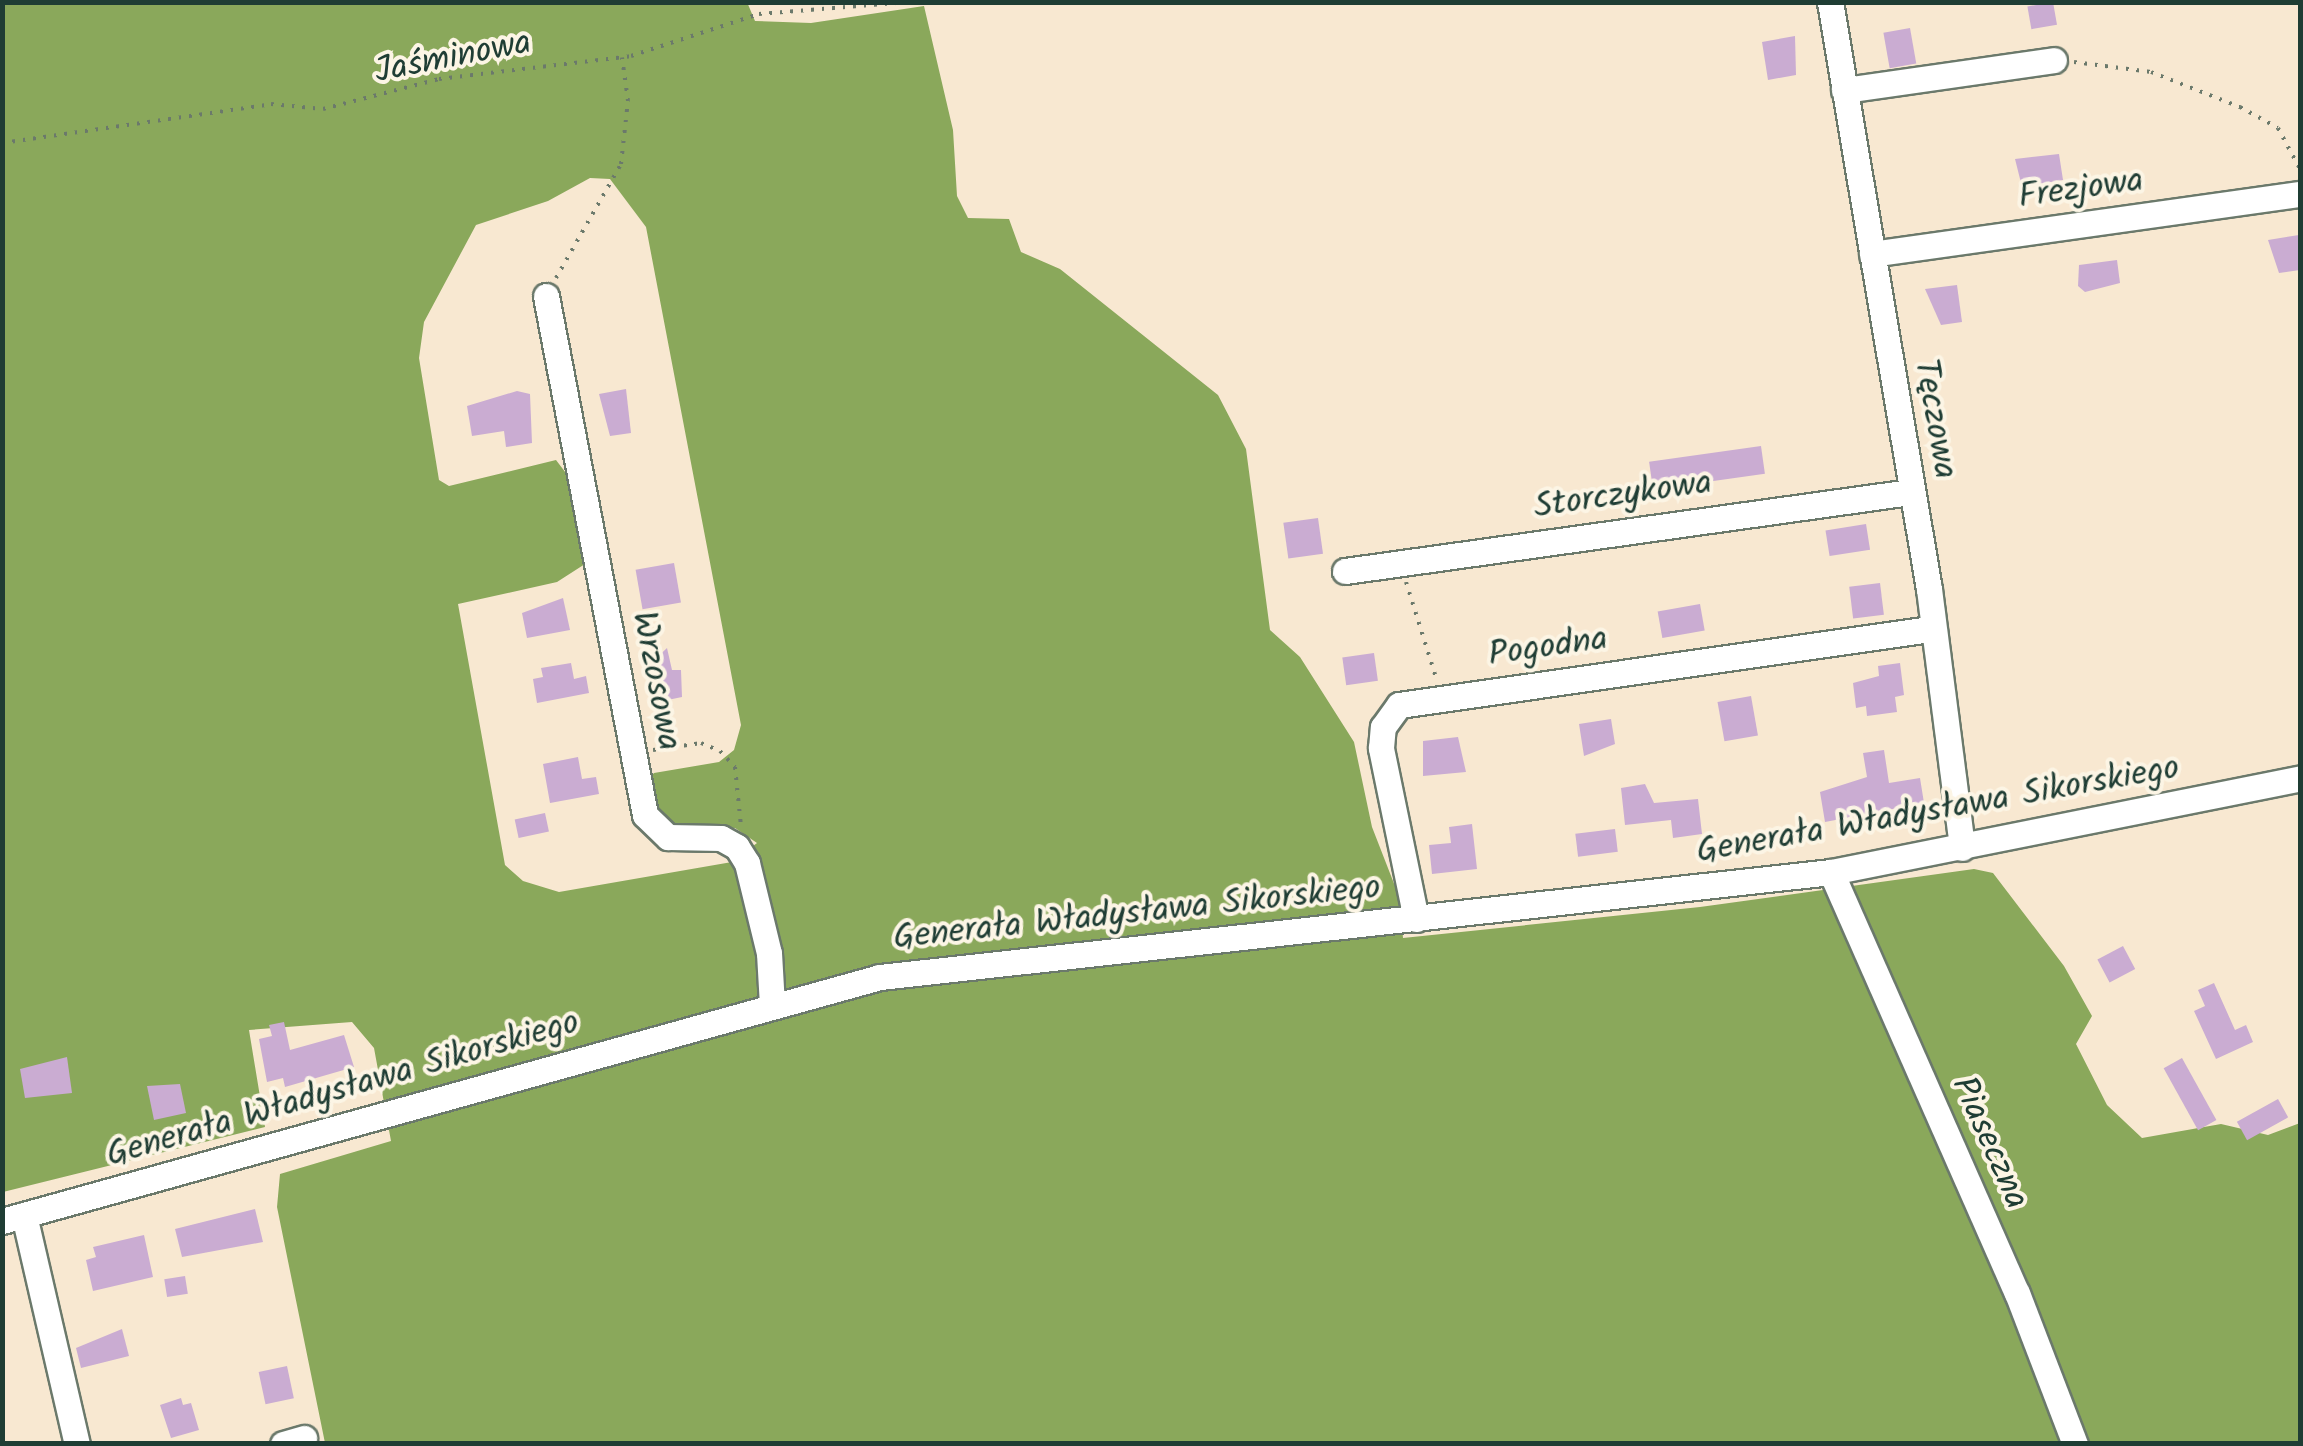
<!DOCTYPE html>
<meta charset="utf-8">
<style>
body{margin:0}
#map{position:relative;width:2303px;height:1446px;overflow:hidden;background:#f8e8d1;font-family:Kalam,sans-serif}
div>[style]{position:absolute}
.forest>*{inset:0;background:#8aa85b}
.building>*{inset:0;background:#caacd2;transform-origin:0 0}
.path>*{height:4px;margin-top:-2px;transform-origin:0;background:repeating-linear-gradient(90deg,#6b796b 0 2.5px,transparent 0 10.5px)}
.roads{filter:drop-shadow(2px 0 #6b796b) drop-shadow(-2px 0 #6b796b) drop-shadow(0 2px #6b796b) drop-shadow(0 -2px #6b796b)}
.minor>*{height:25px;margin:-12.5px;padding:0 12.5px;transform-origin:12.5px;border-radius:12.5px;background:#fff}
span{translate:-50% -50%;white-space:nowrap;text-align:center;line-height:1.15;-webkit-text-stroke:8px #fcf5e5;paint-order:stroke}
.street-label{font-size:35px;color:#1f3d34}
.frame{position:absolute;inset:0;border:5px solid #1f3d34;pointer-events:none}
</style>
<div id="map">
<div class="forest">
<div style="clip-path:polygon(evenodd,747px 2px,755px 21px,811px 23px,924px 6px,953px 130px,957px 196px,968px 218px,1009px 219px,1021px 252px,1060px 269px,1218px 395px,1246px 449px,1270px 630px,1300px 657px,1354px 742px,1372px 827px,1400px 899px,1403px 938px,1700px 907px,1974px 869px,1993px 873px,2064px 966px,2092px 1016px,2076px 1044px,2107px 1105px,2142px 1138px,2221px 1124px,2268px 1135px,2300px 1123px,2299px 1443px,325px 1443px,277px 1207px,280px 1174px,391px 1141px,374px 1048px,352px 1022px,249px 1030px,265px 1127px,3px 1192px,2px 3px,747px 2px,590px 178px,610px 179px,646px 227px,741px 725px,734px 750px,719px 762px,654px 773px,644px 784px,657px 821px,707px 833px,735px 828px,757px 843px,732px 862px,559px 892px,523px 881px,505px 865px,458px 604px,557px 582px,585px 564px,575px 485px,556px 460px,449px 486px,439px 480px,419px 358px,424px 322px,476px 225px,548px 201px,590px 178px)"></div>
</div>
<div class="building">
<div style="left:2053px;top:2px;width:23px;height:26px;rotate:80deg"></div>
<div style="left:1910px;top:28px;width:36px;height:27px;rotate:80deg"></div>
<div style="clip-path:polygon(1795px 36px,1796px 75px,1768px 80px,1762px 42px)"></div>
<div style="clip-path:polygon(2059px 154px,2063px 180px,2022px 187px,2015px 159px)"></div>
<div style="clip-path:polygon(2299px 235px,2300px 270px,2279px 273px,2268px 240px)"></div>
<div style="clip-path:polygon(2117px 260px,2120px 283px,2085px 292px,2078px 286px,2079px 265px)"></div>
<div style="clip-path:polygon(1957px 285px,1962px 322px,1941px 325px,1925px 289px)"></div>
<div style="clip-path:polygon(626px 389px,631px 433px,610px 436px,599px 394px)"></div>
<div style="clip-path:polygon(517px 391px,530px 394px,532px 443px,506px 447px,504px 431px,472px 436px,467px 406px)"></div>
<div style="left:1761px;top:446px;width:28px;height:113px;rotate:82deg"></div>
<div style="left:1318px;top:518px;width:36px;height:35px;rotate:82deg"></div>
<div style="left:1866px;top:524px;width:26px;height:41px;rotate:81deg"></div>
<div style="left:674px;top:563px;width:40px;height:39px;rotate:80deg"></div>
<div style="left:1880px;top:583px;width:32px;height:31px;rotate:83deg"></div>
<div style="clip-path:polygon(563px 598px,570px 630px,527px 638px,522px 613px)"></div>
<div style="left:1700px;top:604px;width:27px;height:43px;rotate:80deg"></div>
<div style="clip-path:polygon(667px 648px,672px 670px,681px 670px,682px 697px,658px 702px,650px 664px)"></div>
<div style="left:1374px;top:653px;width:28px;height:32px;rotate:82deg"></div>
<div style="clip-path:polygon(571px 663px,574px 679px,586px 676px,589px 693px,537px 703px,533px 679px,543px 677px,541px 668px)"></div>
<div style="clip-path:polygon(1900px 663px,1904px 695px,1895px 697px,1897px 712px,1867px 716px,1866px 706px,1856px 708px,1853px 683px,1879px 676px,1878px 666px)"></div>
<div style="left:1751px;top:696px;width:40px;height:34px;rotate:80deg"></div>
<div style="clip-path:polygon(1611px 719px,1615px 744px,1584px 756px,1579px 724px)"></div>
<div style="clip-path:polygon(1458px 737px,1466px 772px,1423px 776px,1423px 741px)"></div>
<div style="clip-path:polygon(1884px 750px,1889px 783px,1920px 778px,1924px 803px,1825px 822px,1820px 792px,1867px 777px,1863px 753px)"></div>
<div style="clip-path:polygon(578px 757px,582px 779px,596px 777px,599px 794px,550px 803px,543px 764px)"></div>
<div style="clip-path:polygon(1645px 784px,1654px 803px,1698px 799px,1702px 834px,1673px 838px,1671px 820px,1625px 825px,1621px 788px)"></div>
<div style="left:545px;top:813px;width:19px;height:31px;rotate:78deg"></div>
<div style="clip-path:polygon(1472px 824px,1477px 869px,1432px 874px,1429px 845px,1451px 843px,1449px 827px)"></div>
<div style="left:1615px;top:829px;width:23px;height:40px;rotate:83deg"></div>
<div style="left:2123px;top:946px;width:26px;height:29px;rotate:62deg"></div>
<div style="clip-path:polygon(2214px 983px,2235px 1030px,2246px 1025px,2253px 1042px,2216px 1059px,2194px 1011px,2205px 1006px,2198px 990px)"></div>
<div style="clip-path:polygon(284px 1022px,290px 1050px,344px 1035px,354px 1067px,285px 1087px,283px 1078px,267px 1082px,259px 1039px,272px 1036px,269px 1025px)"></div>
<div style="clip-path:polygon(67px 1057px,72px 1093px,25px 1098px,20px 1069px)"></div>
<div style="left:2182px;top:1058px;width:71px;height:21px;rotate:61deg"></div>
<div style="clip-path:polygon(180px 1084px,186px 1113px,154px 1120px,147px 1086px)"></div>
<div style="left:2278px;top:1099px;width:21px;height:47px;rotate:61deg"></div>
<div style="clip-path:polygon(255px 1209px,263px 1242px,182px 1257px,175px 1229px)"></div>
<div style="clip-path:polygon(144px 1235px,153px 1277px,93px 1291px,86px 1260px,96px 1257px,93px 1247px)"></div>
<div style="left:185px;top:1276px;width:18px;height:21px;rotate:81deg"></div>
<div style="clip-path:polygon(122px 1329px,129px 1356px,81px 1368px,76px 1348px)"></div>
<div style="left:287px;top:1366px;width:33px;height:29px;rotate:78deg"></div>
<div style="clip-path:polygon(181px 1398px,183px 1405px,191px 1403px,199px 1430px,171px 1438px,160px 1405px)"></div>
</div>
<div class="path">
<div style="left:1001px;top:2px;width:56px"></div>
<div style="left:2074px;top:62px;width:78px;rotate:7.4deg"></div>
<div style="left:2151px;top:72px;width:96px;rotate:21.5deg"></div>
<div style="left:2240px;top:107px;width:43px;rotate:28.9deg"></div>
<div style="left:2278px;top:128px;width:47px;rotate:61.8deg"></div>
<div style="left:2px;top:143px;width:272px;rotate:-8.2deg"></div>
<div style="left:271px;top:104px;width:52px;rotate:5.5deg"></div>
<div style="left:323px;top:109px;width:120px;rotate:-14.5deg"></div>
<div style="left:439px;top:79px;width:193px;rotate:-6.8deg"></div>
<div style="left:631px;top:56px;width:135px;rotate:-18.2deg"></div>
<div style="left:759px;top:14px;width:150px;rotate:-4.6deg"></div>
<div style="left:556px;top:278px;width:131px;rotate:-60.3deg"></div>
<div style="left:621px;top:164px;width:63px;rotate:-83.7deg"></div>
<div style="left:628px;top:101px;width:44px;rotate:-97.8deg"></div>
<div style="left:1406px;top:582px;width:101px;rotate:72.6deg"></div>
<div style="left:653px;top:750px;width:49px;rotate:-8.3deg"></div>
<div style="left:701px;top:743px;width:21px;rotate:23deg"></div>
<div style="left:720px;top:751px;width:22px;rotate:47deg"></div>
<div style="left:735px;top:767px;width:59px;rotate:84.2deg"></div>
</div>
<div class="roads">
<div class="minor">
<div style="left:1830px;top:2px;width:595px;rotate:80.43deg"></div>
<div style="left:1929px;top:589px;width:261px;rotate:82.7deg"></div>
<div style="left:1844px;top:90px;width:212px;rotate:-8.1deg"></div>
<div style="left:1872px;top:254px;width:432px;rotate:-8deg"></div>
<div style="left:546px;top:296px;width:528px;rotate:79.2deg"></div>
<div style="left:645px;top:815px;width:32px;rotate:44deg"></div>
<div style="left:668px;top:837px;width:53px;rotate:1.1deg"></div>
<div style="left:721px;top:838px;width:18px;rotate:29deg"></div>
<div style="left:737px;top:847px;width:19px;rotate:58deg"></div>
<div style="left:747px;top:863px;width:93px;rotate:76.3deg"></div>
<div style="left:769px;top:953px;width:52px;rotate:86.7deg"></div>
<div style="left:1345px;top:571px;width:570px;rotate:-7.96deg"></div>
<div style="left:1831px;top:872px;width:460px;rotate:66.2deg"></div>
<div style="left:2017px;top:1293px;width:162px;rotate:69deg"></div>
<div style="left:1416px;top:919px;width:175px;rotate:-101.6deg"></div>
<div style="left:1381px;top:748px;width:21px;rotate:-85deg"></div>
<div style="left:1383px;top:727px;width:27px;rotate:-54deg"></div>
<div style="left:1399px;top:705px;width:536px;rotate:-8.15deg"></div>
<div style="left:24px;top:1215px;width:235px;rotate:77deg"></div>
<div style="left:2px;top:1221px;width:911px;rotate:-15.53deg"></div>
<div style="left:880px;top:977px;width:957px;rotate:-6.3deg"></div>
<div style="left:1831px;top:872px;width:478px;rotate:-11.3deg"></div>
<div style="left:283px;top:1444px;width:22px;rotate:-16deg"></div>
</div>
</div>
<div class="street-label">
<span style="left:453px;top:58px;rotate:-11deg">Jaśminowa</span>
<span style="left:2081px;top:190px;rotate:-8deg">Frezjowa</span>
<span style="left:1934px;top:419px;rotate:80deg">Tęczowa</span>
<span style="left:1623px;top:496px;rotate:-8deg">Storczykowa</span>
<span style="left:1548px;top:648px;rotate:-8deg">Pogodna</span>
<span style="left:655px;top:681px;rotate:79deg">Wrzosowa</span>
<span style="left:1938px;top:811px;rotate:-10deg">Generała Władysława Sikorskiego</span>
<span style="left:1137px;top:914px;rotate:-6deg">Generała Władysława Sikorskiego</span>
<span style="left:343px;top:1090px;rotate:-16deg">Generała Władysława Sikorskiego</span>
<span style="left:1989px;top:1143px;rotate:66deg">Piaseczna</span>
</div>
<div class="frame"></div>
</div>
